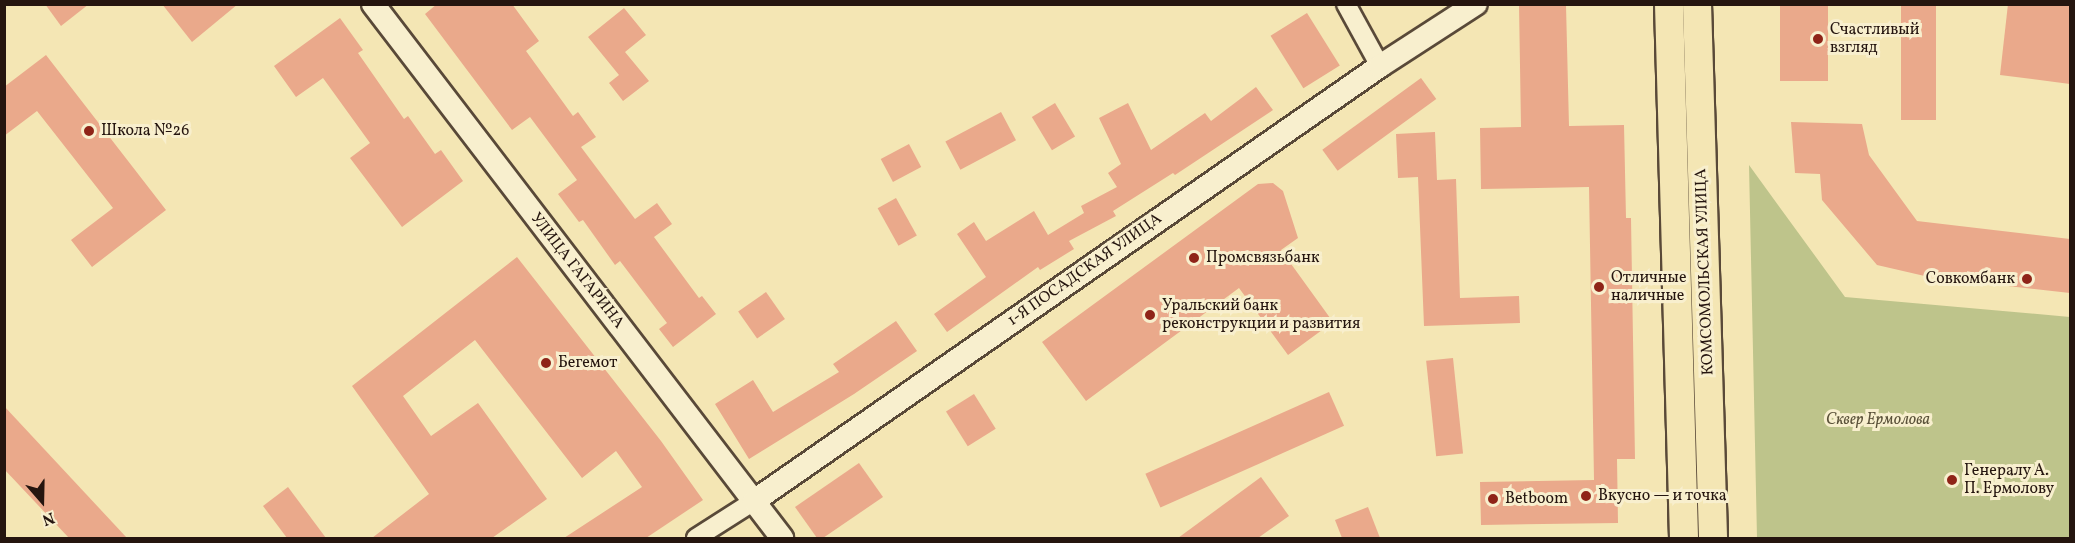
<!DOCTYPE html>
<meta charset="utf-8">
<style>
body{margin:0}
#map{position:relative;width:2075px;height:543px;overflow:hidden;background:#f4e6b4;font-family:Vollkorn,serif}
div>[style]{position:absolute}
.green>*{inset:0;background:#bec48b}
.building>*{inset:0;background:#eaa98b;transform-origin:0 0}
.roads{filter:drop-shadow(2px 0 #594938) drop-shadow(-2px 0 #594938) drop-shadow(0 2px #594938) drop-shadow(0 -2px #594938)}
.minor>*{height:18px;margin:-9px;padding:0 9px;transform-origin:9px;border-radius:9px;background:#f8efce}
.tertiary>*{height:22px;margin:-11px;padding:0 11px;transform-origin:11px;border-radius:11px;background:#f8efce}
.primary>*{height:28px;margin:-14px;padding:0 14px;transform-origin:14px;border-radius:14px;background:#f4e6b4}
.dots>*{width:16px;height:16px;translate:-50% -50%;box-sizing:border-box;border:3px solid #f8efce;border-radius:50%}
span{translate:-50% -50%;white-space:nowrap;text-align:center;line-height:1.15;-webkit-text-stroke:6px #f8efce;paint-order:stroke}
.poi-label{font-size:16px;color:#25150f}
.left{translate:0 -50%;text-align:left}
.right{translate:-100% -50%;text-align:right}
.street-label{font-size:16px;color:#25150f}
.park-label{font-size:16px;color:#5b523a;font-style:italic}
.frame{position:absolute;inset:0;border:6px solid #25150f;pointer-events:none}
.north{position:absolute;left:12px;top:471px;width:60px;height:60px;-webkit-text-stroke:4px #f8efce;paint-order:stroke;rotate:160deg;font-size:16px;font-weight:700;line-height:24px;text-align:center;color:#25150f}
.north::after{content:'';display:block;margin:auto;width:21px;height:27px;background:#25150f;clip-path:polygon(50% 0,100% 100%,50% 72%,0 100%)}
</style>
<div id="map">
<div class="green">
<div style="clip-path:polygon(1749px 165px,1845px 297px,2070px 317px,2070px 538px,1757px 538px)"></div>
</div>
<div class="building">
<div style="clip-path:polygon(45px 4px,89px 4px,61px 26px)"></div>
<div style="clip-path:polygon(162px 4px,238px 4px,192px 42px)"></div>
<div style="clip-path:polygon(437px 4px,512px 4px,539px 41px,526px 51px,573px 116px,578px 112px,596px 137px,581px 147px,635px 219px,657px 203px,672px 224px,654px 237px,699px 298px,702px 296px,716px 314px,673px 347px,659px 329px,667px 323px,620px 261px,615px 265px,583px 220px,579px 222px,558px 194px,577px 180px,530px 117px,512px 130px,425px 14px)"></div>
<div style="left:1780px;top:4px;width:48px;height:77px"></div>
<div style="left:1901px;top:4px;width:35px;height:116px"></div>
<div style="clip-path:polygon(2008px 4px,2070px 4px,2070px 84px,2000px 75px)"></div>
<div style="clip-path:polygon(1519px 5px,1566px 5px,1569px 126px,1624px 125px,1626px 218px,1631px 218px,1635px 459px,1617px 459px,1618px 523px,1481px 525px,1480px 482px,1594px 480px,1589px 187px,1481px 189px,1480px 128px,1521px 127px)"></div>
<div style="clip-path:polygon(624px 8px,646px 35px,625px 52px,649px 81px,623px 101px,609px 83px,619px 75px,588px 37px)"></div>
<div style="left:1307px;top:13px;width:62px;height:43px;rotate:58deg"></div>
<div style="clip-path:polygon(340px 18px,363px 50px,358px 53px,404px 119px,408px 116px,435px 154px,441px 150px,463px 181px,402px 227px,350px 158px,370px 143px,323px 78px,296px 97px,274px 66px)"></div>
<div style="clip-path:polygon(46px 55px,166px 210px,92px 267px,71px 240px,113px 208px,37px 111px,4px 136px,4px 87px)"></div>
<div style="left:1421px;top:78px;width:26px;height:122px;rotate:54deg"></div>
<div style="clip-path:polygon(1256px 87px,1273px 110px,1175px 175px,1173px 173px,1113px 211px,1116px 216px,1069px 241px,1074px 249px,1040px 270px,1038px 267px,947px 332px,934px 314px,986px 277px,957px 234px,974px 222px,986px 241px,1034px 211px,1048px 235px,1084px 213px,1081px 206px,1117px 187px,1108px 173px,1121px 164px,1099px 118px,1128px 103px,1151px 150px,1205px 113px,1211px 121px)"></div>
<div style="left:1055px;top:103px;width:39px;height:27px;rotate:59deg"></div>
<div style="left:1001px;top:112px;width:32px;height:63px;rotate:62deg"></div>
<div style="clip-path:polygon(1791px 122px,1862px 124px,1869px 155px,1917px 221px,2070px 239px,2070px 293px,1929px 277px,1877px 265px,1822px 200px,1820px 174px,1795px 173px)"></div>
<div style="clip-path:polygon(1435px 132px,1437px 180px,1456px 179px,1460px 298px,1519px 296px,1520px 323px,1424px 326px,1418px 177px,1398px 178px,1396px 134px)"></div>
<div style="left:909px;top:144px;width:26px;height:32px;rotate:62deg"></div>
<div style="clip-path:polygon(1273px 183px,1283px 191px,1298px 238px,1281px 250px,1333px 322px,1288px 355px,1239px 288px,1086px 401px,1042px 342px,1258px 184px)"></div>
<div style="left:896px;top:198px;width:43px;height:21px;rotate:61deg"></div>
<div style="clip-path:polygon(517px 257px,661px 441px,703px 500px,646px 538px,564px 538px,642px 487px,616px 451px,582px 478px,475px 340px,403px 396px,431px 436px,478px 403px,547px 499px,492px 538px,372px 538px,429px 494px,352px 386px)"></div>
<div style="left:766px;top:292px;width:33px;height:34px;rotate:55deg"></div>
<div style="clip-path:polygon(896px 321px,917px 351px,854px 394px,749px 459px,715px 404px,753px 380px,773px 412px,839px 372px,833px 364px)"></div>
<div style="left:1453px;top:358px;width:96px;height:27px;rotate:84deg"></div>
<div style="left:1329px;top:392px;width:37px;height:201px;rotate:66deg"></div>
<div style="left:974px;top:394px;width:41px;height:33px;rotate:58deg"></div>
<div style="clip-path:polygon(4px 406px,127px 538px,69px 538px,4px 469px)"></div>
<div style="clip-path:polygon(859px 463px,883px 497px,823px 538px,817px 538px,795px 507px)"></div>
<div style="clip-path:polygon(1261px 477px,1289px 516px,1258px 538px,1178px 538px)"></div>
<div style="clip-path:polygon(288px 487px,326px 538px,287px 538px,263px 506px)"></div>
<div style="clip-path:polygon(1368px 507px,1380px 538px,1342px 538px,1335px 520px)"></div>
</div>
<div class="roads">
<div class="minor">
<div style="left:1346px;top:4px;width:71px;rotate:61.3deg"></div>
<div style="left:696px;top:538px;width:69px;rotate:-32.5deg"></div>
</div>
<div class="tertiary">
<div style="left:373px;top:4px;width:673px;rotate:52.55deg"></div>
<div style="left:754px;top:501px;width:762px;rotate:-34.79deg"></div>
<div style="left:1380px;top:66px;width:114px;rotate:-32.9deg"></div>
</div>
<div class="primary">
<div style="left:1669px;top:4px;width:534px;rotate:88.39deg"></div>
<div style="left:1697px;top:4px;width:534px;rotate:88.28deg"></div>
</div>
</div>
<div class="dots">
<div style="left:1818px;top:39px;background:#8f2418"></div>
<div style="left:89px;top:131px;background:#8f2418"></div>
<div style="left:1194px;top:258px;background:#8f2418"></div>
<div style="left:2027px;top:279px;background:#8f2418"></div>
<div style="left:1599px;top:287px;background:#8f2418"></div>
<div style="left:1150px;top:315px;background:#8f2418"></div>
<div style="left:546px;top:363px;background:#8f2418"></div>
<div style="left:1952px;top:480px;background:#8f2418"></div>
<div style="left:1586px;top:496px;background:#8f2418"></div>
<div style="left:1493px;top:499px;background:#8f2418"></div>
</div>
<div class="poi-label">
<span class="left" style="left:1830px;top:39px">Счастливый<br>взгляд</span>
<span class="left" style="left:101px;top:131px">Школа №26</span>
<span class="left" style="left:1206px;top:258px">Промсвязьбанк</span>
<span class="left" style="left:1611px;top:287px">Отличные<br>наличные</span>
<span class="right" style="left:2015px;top:279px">Совкомбанк</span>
<span class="left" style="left:1162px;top:315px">Уральский банк<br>реконструкции и развития</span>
<span class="left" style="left:558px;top:363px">Бегемот</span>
<span class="left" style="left:1964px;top:480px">Генералу А.<br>П. Ермолову</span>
<span class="left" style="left:1598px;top:496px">Вкусно — и точка</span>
<span class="left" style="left:1505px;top:499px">Betboom</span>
</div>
<div class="street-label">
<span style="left:1085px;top:270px;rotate:-35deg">1-Я ПОСАДСКАЯ УЛИЦА</span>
<span style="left:577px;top:271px;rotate:52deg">УЛИЦА ГАГАРИНА</span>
<span style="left:1705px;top:272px;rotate:-92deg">КОМСОМОЛЬСКАЯ УЛИЦА</span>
</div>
<div class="park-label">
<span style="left:1878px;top:420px">Сквер Ермолова</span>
</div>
<div class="frame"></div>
<div class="north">N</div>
</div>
